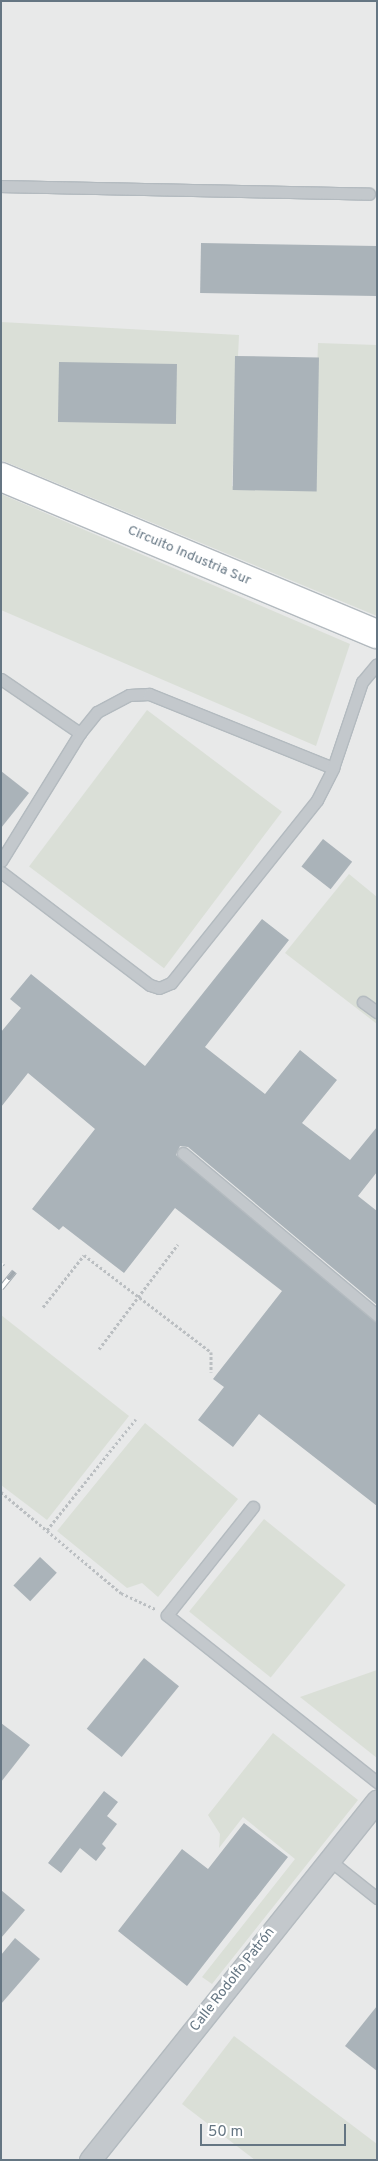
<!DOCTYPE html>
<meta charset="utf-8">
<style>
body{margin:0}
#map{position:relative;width:378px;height:2161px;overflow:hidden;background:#fafaf8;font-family:Overpass,sans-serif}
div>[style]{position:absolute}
.built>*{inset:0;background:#e8e9e9;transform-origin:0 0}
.green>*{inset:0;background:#dadfd7;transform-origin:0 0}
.building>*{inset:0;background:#aab3b9;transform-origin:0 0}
.path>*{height:3px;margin-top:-1.5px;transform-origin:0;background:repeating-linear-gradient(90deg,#bbbfc2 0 2.5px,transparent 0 5px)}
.roads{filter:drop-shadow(1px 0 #b3babf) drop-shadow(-1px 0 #b3babf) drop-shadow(0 1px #b3babf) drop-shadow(0 -1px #b3babf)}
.service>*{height:11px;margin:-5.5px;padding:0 5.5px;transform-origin:5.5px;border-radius:5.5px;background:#c3c8cc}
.minor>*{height:21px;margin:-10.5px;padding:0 10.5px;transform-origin:10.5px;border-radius:10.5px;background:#c3c8cc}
.secondary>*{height:28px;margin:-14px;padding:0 14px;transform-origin:14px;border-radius:14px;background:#fff}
.rail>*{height:5.5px;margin-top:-2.75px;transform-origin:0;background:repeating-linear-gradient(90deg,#fff 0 11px,#a2aab0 0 22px);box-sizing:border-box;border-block:1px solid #a2aab0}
span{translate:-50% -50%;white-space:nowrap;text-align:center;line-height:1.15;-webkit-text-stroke:5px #fff;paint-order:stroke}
.street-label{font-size:14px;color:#657683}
.frame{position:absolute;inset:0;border:2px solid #657683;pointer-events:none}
.scale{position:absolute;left:200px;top:2124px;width:146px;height:22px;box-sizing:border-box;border:2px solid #657683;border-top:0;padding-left:6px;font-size:15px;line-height:18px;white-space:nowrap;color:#657683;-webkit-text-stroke:4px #fff;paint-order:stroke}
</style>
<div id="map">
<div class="built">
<div style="left:1px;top:1px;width:376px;height:2159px"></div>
</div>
<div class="green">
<div style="clip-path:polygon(1px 322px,239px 335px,232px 486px,313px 491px,318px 343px,377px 345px,377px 616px,1px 460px)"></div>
<div style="clip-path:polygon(1px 494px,350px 644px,316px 746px,1px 610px)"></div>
<div style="left:147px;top:710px;width:169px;height:196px;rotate:37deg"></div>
<div style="clip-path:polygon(349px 874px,377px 897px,377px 1024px,285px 953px)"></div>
<div style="clip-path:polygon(1px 1315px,129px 1416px,47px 1520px,1px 1485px)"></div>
<div style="clip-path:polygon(145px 1423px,238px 1499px,158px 1597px,142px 1583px,127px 1588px,57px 1531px)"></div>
<div style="left:264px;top:1519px;width:105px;height:119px;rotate:39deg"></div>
<div style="clip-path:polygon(377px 1670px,377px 1758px,300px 1697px)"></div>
<div style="clip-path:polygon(273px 1733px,358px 1800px,212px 1984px,202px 1977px,295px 1859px,243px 1817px,219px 1848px,220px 1834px,208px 1815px)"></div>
<div style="clip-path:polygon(234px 2036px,377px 2144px,377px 2160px,255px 2160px,182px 2104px)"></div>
</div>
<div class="building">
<div style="left:201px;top:243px;width:176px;height:50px;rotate:1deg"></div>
<div style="left:235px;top:356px;width:84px;height:134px;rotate:1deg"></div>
<div style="left:59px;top:362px;width:118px;height:60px;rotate:1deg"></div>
<div style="clip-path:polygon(1px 771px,29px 793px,1px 828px)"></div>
<div style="left:323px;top:839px;width:37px;height:35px;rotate:38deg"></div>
<div style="clip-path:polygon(262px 919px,289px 940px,205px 1047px,265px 1094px,300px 1050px,337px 1080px,302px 1123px,350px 1160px,377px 1127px,377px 1172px,358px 1196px,377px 1211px,377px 1305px,188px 1147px,180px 1146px,176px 1155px,377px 1322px,377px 1506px,259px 1414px,233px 1447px,198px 1420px,224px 1387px,213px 1379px,282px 1291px,175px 1208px,124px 1273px,63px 1226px,59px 1230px,32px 1209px,95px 1129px,28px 1073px,1px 1107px,1px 1032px,21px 1008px,10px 999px,31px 974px,145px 1066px)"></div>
<div style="left:40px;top:1557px;width:23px;height:39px;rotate:43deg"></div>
<div style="left:144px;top:1658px;width:45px;height:91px;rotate:39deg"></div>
<div style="clip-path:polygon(1px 1723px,30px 1745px,1px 1782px)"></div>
<div style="clip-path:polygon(104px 1791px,118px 1802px,107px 1816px,117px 1824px,102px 1844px,106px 1848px,96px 1861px,80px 1848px,61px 1873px,48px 1863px)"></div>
<div style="clip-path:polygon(244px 1823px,288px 1857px,187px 1986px,118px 1931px,182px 1849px,208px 1869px)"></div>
<div style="clip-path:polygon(1px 1890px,25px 1910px,1px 1938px)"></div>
<div style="clip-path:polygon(15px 1938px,40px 1959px,1px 2004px,1px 1955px)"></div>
<div style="clip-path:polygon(377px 2006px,377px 2071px,345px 2046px)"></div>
</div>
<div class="path">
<div style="left:43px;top:1307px;width:66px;rotate:-51.7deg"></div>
<div style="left:84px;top:1255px;width:160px;rotate:37.4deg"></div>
<div style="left:211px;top:1352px;width:20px;rotate:90deg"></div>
<div style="left:99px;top:1349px;width:131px;rotate:-53deg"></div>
<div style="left:1px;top:1492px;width:157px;rotate:40.1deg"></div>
<div style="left:121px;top:1593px;width:38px;rotate:25deg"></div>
<div style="left:47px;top:1530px;width:142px;rotate:-51.3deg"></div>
</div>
<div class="roads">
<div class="service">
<div style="left:1px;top:186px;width:368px;rotate:1.2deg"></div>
<div style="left:1px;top:679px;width:96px;rotate:34.4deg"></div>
<div style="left:1px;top:861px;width:150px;rotate:-58.3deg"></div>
<div style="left:80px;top:733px;width:27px;rotate:-51deg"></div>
<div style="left:97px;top:712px;width:36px;rotate:-28deg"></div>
<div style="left:129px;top:695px;width:20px;rotate:-3deg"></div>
<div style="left:149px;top:694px;width:198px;rotate:21.9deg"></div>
<div style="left:1px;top:872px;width:187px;rotate:37.2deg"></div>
<div style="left:150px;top:985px;width:9px;rotate:18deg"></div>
<div style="left:159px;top:988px;width:13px;rotate:-23deg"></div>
<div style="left:171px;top:983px;width:234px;rotate:-51.4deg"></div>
<div style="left:317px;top:800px;width:36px;rotate:-63deg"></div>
<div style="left:333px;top:768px;width:91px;rotate:-71.4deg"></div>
<div style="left:362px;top:682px;width:23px;rotate:-50deg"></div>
<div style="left:363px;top:1002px;width:17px;rotate:36deg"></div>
<div style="left:183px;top:1153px;width:253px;rotate:39.9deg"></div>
<div style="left:253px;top:1507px;width:138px;rotate:128.5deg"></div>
<div style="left:167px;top:1615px;width:268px;rotate:38.5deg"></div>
<div style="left:328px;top:1859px;width:63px;rotate:38.5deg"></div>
</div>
<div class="minor">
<div style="left:90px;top:2160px;width:460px;rotate:-51.4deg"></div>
</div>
<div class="secondary">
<div style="left:1px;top:477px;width:407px;rotate:22.7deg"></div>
</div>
</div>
<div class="rail">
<div style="left:1px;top:1265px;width:2px;rotate:-63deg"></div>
<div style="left:1px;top:1288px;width:21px;rotate:-51deg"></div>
</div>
<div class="street-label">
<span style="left:189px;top:556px;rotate:23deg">Circuito Industria Sur</span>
<span style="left:233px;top:1980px;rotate:-52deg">Calle Rodolfo Patrón</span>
</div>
<div class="frame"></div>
<div class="scale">50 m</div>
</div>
